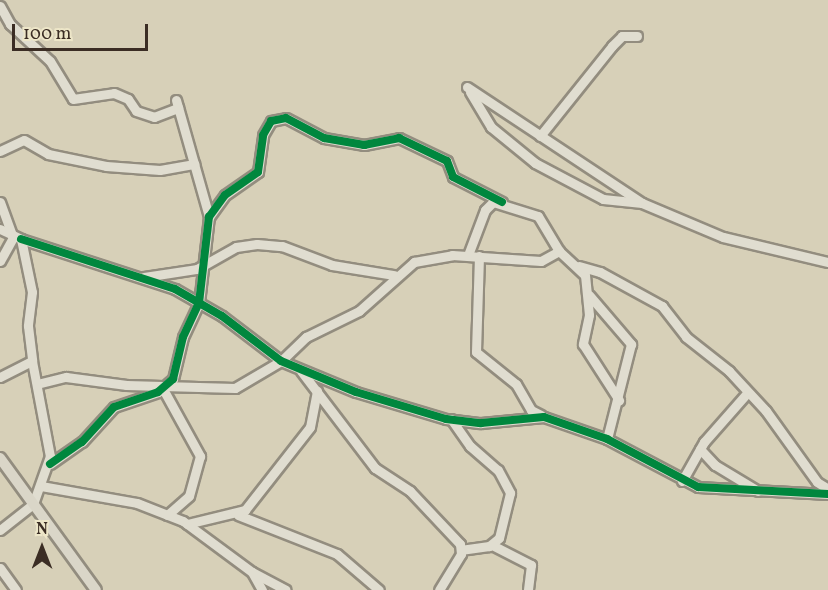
<!DOCTYPE html>
<style>
body{margin:0}
#map{position:relative;width:828px;height:590px;overflow:hidden;background:#d7d0b8;font-family:Vollkorn,serif}
div>[style]{position:absolute}
.roads{filter:drop-shadow(2px 0 #938d7f) drop-shadow(-2px 0 #938d7f) drop-shadow(0 2px #938d7f) drop-shadow(0 -2px #938d7f)}
.minor>*{height:9px;margin:-4.5px;padding:0 4.5px;transform-origin:4.5px;border-radius:4.5px;background:#e0ddd0}
.major>*{height:10px;margin:-5px;padding:0 5px;transform-origin:5px;border-radius:5px;background:#dad6c8}
.cycleway>*{height:8px;margin:-4px;padding:0 4px;transform-origin:4px;border-radius:4px;background:#00873e}
span{translate:-50% -50%;white-space:nowrap;text-align:center;line-height:1.15;-webkit-text-stroke:4.5px #ede6c8;paint-order:stroke}
.north{position:absolute;left:12px;top:518px;width:60px;height:60px;-webkit-text-stroke:4px #ede6c8;paint-order:stroke;rotate:0deg;font-size:16px;font-weight:700;line-height:24px;text-align:center;color:#3b2d24}
.north::after{content:'';display:block;margin:auto;width:21px;height:27px;background:#3b2d24;clip-path:polygon(50% 0,100% 100%,50% 72%,0 100%)}
.scale{position:absolute;left:12px;top:24px;width:136px;height:27px;box-sizing:border-box;border:3px solid #3b2d24;border-top:0;padding-left:8px;font-size:18px;line-height:21px;white-space:nowrap;color:#3b2d24;-webkit-text-stroke:4px #ede6c8;paint-order:stroke}
</style>
<div id="map">
<div class="roads">
<div class="minor">
<div style="left:0;top:6px;width:21px;rotate:61deg"></div>
<div style="left:10px;top:24px;width:54px;rotate:42.8deg"></div>
<div style="left:50px;top:61px;width:44px;rotate:58.8deg"></div>
<div style="left:73px;top:99px;width:41px;rotate:-8.3deg"></div>
<div style="left:114px;top:93px;width:15px;rotate:23deg"></div>
<div style="left:128px;top:99px;width:14px;rotate:56deg"></div>
<div style="left:136px;top:111px;width:19px;rotate:18deg"></div>
<div style="left:154px;top:117px;width:26px;rotate:-21deg"></div>
<div style="left:467px;top:87px;width:210px;rotate:33.5deg"></div>
<div style="left:642px;top:203px;width:88px;rotate:22.8deg"></div>
<div style="left:723px;top:237px;width:108px;rotate:13.4deg"></div>
<div style="left:470px;top:92px;width:41px;rotate:59deg"></div>
<div style="left:491px;top:127px;width:57px;rotate:39.3deg"></div>
<div style="left:535px;top:163px;width:77px;rotate:27.9deg"></div>
<div style="left:603px;top:199px;width:39px;rotate:6deg"></div>
<div style="left:176px;top:100px;width:122px;rotate:74.2deg"></div>
<div style="left:540px;top:136px;width:115px;rotate:-51.3deg"></div>
<div style="left:612px;top:46px;width:14px;rotate:-45deg"></div>
<div style="left:622px;top:36px;width:15px"></div>
<div style="left:0;top:151px;width:26px;rotate:-25deg"></div>
<div style="left:24px;top:140px;width:28px;rotate:30deg"></div>
<div style="left:48px;top:154px;width:59px;rotate:11.7deg"></div>
<div style="left:106px;top:166px;width:54px;rotate:4.2deg"></div>
<div style="left:160px;top:170px;width:35px;rotate:-10deg"></div>
<div style="left:0;top:202px;width:38px;rotate:70deg"></div>
<div style="left:0;top:229px;width:23px;rotate:25deg"></div>
<div style="left:21px;top:239px;width:54px;rotate:78.3deg"></div>
<div style="left:32px;top:292px;width:34px;rotate:97deg"></div>
<div style="left:28px;top:326px;width:35px;rotate:83deg"></div>
<div style="left:32px;top:361px;width:97px;rotate:79.3deg"></div>
<div style="left:50px;top:456px;width:51px;rotate:109.5deg"></div>
<div style="left:33px;top:504px;width:42px;rotate:141.8deg"></div>
<div style="left:21px;top:239px;width:162px;rotate:18deg"></div>
<div style="left:175px;top:289px;width:54px;rotate:29.9deg"></div>
<div style="left:222px;top:316px;width:74px;rotate:37.3deg"></div>
<div style="left:281px;top:361px;width:81px;rotate:22.5deg"></div>
<div style="left:356px;top:392px;width:94px;rotate:16.7deg"></div>
<div style="left:446px;top:419px;width:35px;rotate:7deg"></div>
<div style="left:481px;top:423px;width:63px;rotate:-5.4deg"></div>
<div style="left:544px;top:417px;width:67px;rotate:19.2deg"></div>
<div style="left:607px;top:439px;width:103px;rotate:27.8deg"></div>
<div style="left:698px;top:487px;width:130px;rotate:3.1deg"></div>
<div style="left:468px;top:255px;width:48px;rotate:-69.3deg"></div>
<div style="left:485px;top:210px;width:11px;rotate:-45deg"></div>
<div style="left:493px;top:202px;width:47px;rotate:17.3deg"></div>
<div style="left:538px;top:216px;width:41px;rotate:59deg"></div>
<div style="left:559px;top:251px;width:35px;rotate:43deg"></div>
<div style="left:585px;top:275px;width:40px;rotate:84.3deg"></div>
<div style="left:589px;top:315px;width:30px;rotate:102deg"></div>
<div style="left:583px;top:344px;width:67px;rotate:57.3deg"></div>
<div style="left:479px;top:256px;width:96px;rotate:91.8deg"></div>
<div style="left:476px;top:352px;width:51px;rotate:38.7deg"></div>
<div style="left:516px;top:384px;width:30px;rotate:60deg"></div>
<div style="left:531px;top:410px;width:11px;rotate:27deg"></div>
<div style="left:0;top:261px;width:26px;rotate:-61deg"></div>
<div style="left:579px;top:266px;width:22px;rotate:16deg"></div>
<div style="left:600px;top:272px;width:71px;rotate:28.7deg"></div>
<div style="left:662px;top:306px;width:39px;rotate:52deg"></div>
<div style="left:686px;top:337px;width:55px;rotate:38.3deg"></div>
<div style="left:729px;top:371px;width:54px;rotate:47.2deg"></div>
<div style="left:766px;top:411px;width:87px;rotate:54.3deg"></div>
<div style="left:817px;top:482px;width:13px;rotate:32deg"></div>
<div style="left:144px;top:277px;width:54px;rotate:-8.6deg"></div>
<div style="left:197px;top:269px;width:45px;rotate:-29.4deg"></div>
<div style="left:236px;top:247px;width:21px;rotate:-8deg"></div>
<div style="left:257px;top:244px;width:25px;rotate:5deg"></div>
<div style="left:282px;top:246px;width:53px;rotate:20.8deg"></div>
<div style="left:332px;top:265px;width:63px;rotate:9.2deg"></div>
<div style="left:589px;top:295px;width:65px;rotate:49.4deg"></div>
<div style="left:631px;top:344px;width:98px;rotate:104.2deg"></div>
<div style="left:301px;top:371px;width:122px;rotate:52.7deg"></div>
<div style="left:375px;top:468px;width:42px;rotate:33.3deg"></div>
<div style="left:410px;top:491px;width:73px;rotate:46.7deg"></div>
<div style="left:460px;top:544px;width:10px;rotate:84deg"></div>
<div style="left:461px;top:554px;width:42px;rotate:121.4deg"></div>
<div style="left:0;top:377px;width:36px;rotate:-27deg"></div>
<div style="left:37px;top:384px;width:30px;rotate:-14deg"></div>
<div style="left:66px;top:377px;width:61px;rotate:7.6deg"></div>
<div style="left:126px;top:385px;width:109px;rotate:1.6deg"></div>
<div style="left:235px;top:388px;width:53px;rotate:-30.4deg"></div>
<div style="left:281px;top:361px;width:35px;rotate:-44deg"></div>
<div style="left:306px;top:337px;width:59px;rotate:-26.1deg"></div>
<div style="left:359px;top:311px;width:74px;rotate:-41.7deg"></div>
<div style="left:414px;top:262px;width:39px;rotate:-10deg"></div>
<div style="left:452px;top:255px;width:89px;rotate:3.9deg"></div>
<div style="left:541px;top:261px;width:21px;rotate:-29deg"></div>
<div style="left:163px;top:389px;width:77px;rotate:61.1deg"></div>
<div style="left:200px;top:456px;width:41px;rotate:105.4deg"></div>
<div style="left:189px;top:496px;width:29px;rotate:139deg"></div>
<div style="left:451px;top:419px;width:33px;rotate:55deg"></div>
<div style="left:470px;top:446px;width:37px;rotate:41deg"></div>
<div style="left:498px;top:470px;width:26px;rotate:62deg"></div>
<div style="left:510px;top:493px;width:46px;rotate:103.7deg"></div>
<div style="left:499px;top:538px;width:13px;rotate:141deg"></div>
<div style="left:489px;top:546px;width:27px;rotate:172deg"></div>
<div style="left:700px;top:449px;width:22px;rotate:47deg"></div>
<div style="left:715px;top:465px;width:50px;rotate:31.2deg"></div>
<div style="left:50px;top:464px;width:39px;rotate:-35deg"></div>
<div style="left:82px;top:442px;width:47px;rotate:-47.6deg"></div>
<div style="left:114px;top:407px;width:46px;rotate:-18.8deg"></div>
<div style="left:158px;top:392px;width:20px;rotate:-41deg"></div>
<div style="left:173px;top:379px;width:43px;rotate:-76.6deg"></div>
<div style="left:183px;top:337px;width:38px;rotate:-65deg"></div>
<div style="left:199px;top:303px;width:87px;rotate:-83.4deg"></div>
<div style="left:209px;top:217px;width:27px;rotate:-54deg"></div>
<div style="left:225px;top:195px;width:40px;rotate:-34.9deg"></div>
<div style="left:258px;top:172px;width:37px;rotate:-82deg"></div>
<div style="left:263px;top:135px;width:16px;rotate:-60deg"></div>
<div style="left:271px;top:121px;width:15px;rotate:-11deg"></div>
<div style="left:286px;top:118px;width:43px;rotate:27.8deg"></div>
<div style="left:324px;top:138px;width:41px;rotate:9.9deg"></div>
<div style="left:364px;top:145px;width:36px;rotate:-11deg"></div>
<div style="left:399px;top:138px;width:53px;rotate:25.6deg"></div>
<div style="left:447px;top:161px;width:17px;rotate:69deg"></div>
<div style="left:453px;top:177px;width:55px;rotate:27deg"></div>
<div style="left:682px;top:481px;width:45px;rotate:-60.6deg"></div>
<div style="left:704px;top:442px;width:65px;rotate:-48.7deg"></div>
<div style="left:41px;top:486px;width:97px;rotate:10deg"></div>
<div style="left:137px;top:503px;width:49px;rotate:21.4deg"></div>
<div style="left:183px;top:521px;width:86px;rotate:36.5deg"></div>
<div style="left:252px;top:572px;width:38px;rotate:28deg"></div>
<div style="left:238px;top:515px;width:106px;rotate:21.5deg"></div>
<div style="left:337px;top:554px;width:55px;rotate:40.6deg"></div>
<div style="left:187px;top:524px;width:60px;rotate:-13.6deg"></div>
<div style="left:245px;top:510px;width:105px;rotate:-51.9deg"></div>
<div style="left:310px;top:427px;width:37px;rotate:-79deg"></div>
<div style="left:492px;top:545px;width:44px;rotate:27.1deg"></div>
<div style="left:531px;top:565px;width:25px;rotate:97deg"></div>
<div style="left:0;top:568px;width:27px;rotate:54deg"></div>
<div style="left:252px;top:572px;width:21px;rotate:61deg"></div>
</div>
<div class="major">
<div style="left:0;top:458px;width:163px;rotate:54deg"></div>
</div>
</div>
<div class="cycleway">
<div style="left:21px;top:239px;width:162px;rotate:18deg"></div>
<div style="left:175px;top:289px;width:54px;rotate:29.9deg"></div>
<div style="left:222px;top:316px;width:74px;rotate:37.3deg"></div>
<div style="left:281px;top:361px;width:81px;rotate:22.5deg"></div>
<div style="left:356px;top:392px;width:94px;rotate:16.7deg"></div>
<div style="left:446px;top:419px;width:35px;rotate:7deg"></div>
<div style="left:481px;top:423px;width:63px;rotate:-5.4deg"></div>
<div style="left:544px;top:417px;width:67px;rotate:19.2deg"></div>
<div style="left:607px;top:439px;width:103px;rotate:27.8deg"></div>
<div style="left:698px;top:487px;width:130px;rotate:3.1deg"></div>
<div style="left:50px;top:464px;width:39px;rotate:-35deg"></div>
<div style="left:82px;top:442px;width:47px;rotate:-47.6deg"></div>
<div style="left:114px;top:407px;width:46px;rotate:-18.8deg"></div>
<div style="left:158px;top:392px;width:20px;rotate:-41deg"></div>
<div style="left:173px;top:379px;width:43px;rotate:-76.6deg"></div>
<div style="left:183px;top:337px;width:38px;rotate:-65deg"></div>
<div style="left:199px;top:303px;width:87px;rotate:-83.4deg"></div>
<div style="left:209px;top:217px;width:27px;rotate:-54deg"></div>
<div style="left:225px;top:195px;width:40px;rotate:-34.9deg"></div>
<div style="left:258px;top:172px;width:37px;rotate:-82deg"></div>
<div style="left:263px;top:135px;width:16px;rotate:-60deg"></div>
<div style="left:271px;top:121px;width:15px;rotate:-11deg"></div>
<div style="left:286px;top:118px;width:43px;rotate:27.8deg"></div>
<div style="left:324px;top:138px;width:41px;rotate:9.9deg"></div>
<div style="left:364px;top:145px;width:36px;rotate:-11deg"></div>
<div style="left:399px;top:138px;width:53px;rotate:25.6deg"></div>
<div style="left:447px;top:161px;width:17px;rotate:69deg"></div>
<div style="left:453px;top:177px;width:55px;rotate:27deg"></div>
</div>
<div class="north">N</div>
<div class="scale">100 m</div>
</div>
